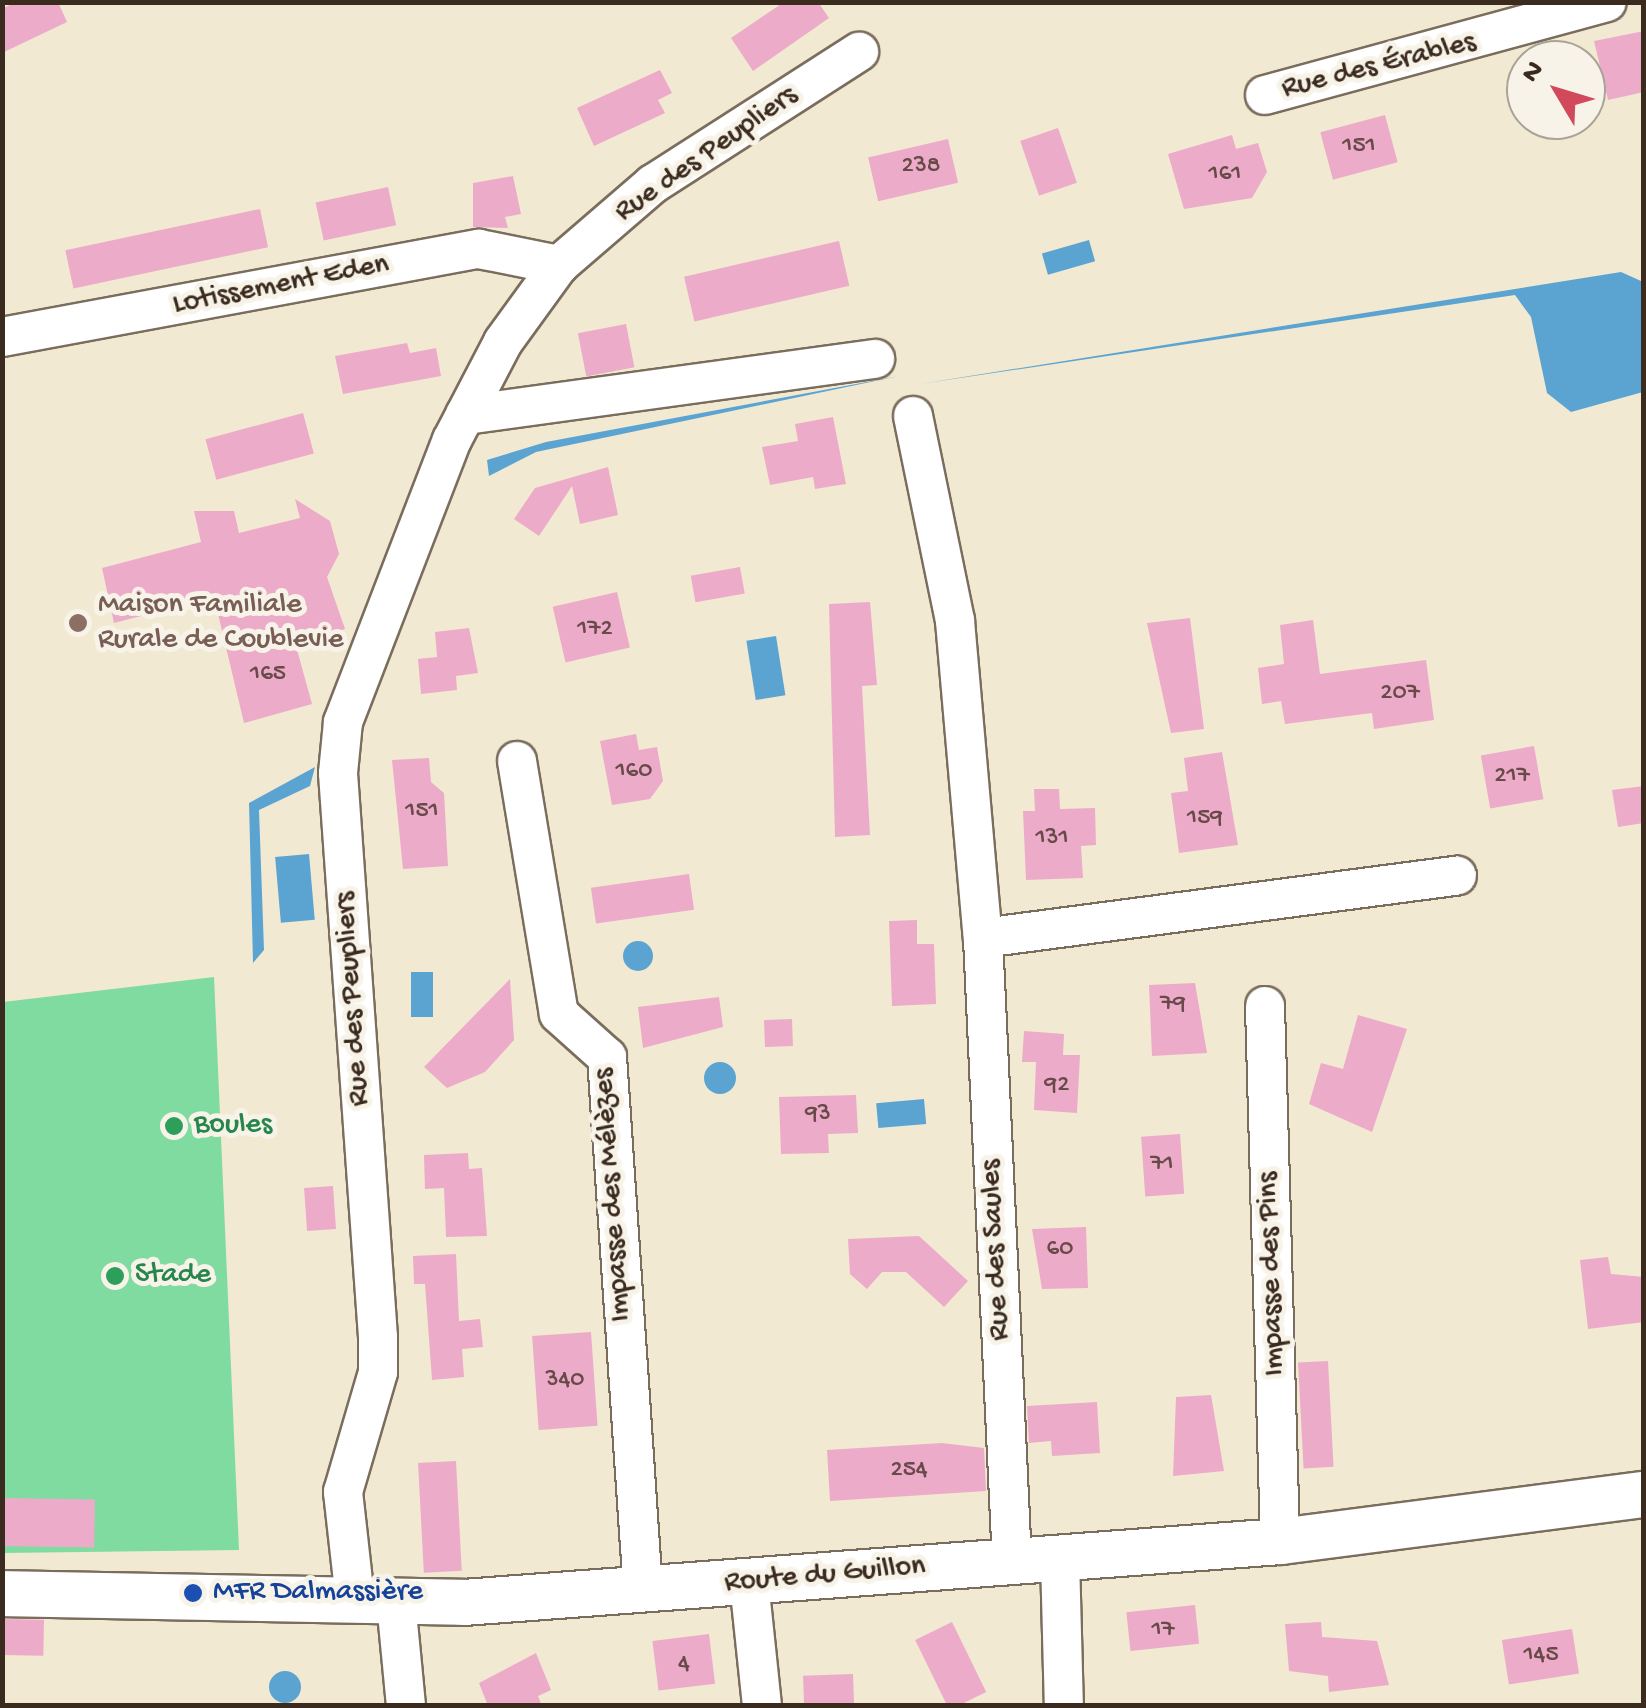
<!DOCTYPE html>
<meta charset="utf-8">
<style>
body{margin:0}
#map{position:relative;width:1646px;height:1708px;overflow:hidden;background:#f1e9d2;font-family:"Gochi Hand",sans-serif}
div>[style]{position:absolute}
.green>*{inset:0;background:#80dba1}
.water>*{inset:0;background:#5ba4d2;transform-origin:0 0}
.round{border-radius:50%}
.building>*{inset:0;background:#edabca;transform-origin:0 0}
.roads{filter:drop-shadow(2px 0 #7b6d5d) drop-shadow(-2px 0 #7b6d5d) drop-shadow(0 2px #7b6d5d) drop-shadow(0 -2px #7b6d5d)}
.minor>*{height:38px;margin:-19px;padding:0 19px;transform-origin:19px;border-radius:19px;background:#fff}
.tertiary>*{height:45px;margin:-22.5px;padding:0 22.5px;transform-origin:22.5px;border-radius:22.5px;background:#fff}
.dots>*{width:28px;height:28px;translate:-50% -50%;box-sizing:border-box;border:5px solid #f7f3e8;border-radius:50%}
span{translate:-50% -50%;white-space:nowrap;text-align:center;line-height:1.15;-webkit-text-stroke:10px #f7f3e8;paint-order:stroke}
.number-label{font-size:25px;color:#684a49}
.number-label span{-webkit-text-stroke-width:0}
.street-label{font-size:30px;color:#3b2a1e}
.education-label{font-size:30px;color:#785e54}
.left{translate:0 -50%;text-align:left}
.leisure-label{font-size:30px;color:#27864d}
.transit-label{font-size:30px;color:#164399}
.frame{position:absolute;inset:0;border:5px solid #3b2a1e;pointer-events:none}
.north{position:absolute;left:1506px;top:40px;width:100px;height:100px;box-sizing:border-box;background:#f7f3e8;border:2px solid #aca397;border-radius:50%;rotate:308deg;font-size:28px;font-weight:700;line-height:40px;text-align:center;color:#3b2a1e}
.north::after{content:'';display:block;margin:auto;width:35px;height:45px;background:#d1495b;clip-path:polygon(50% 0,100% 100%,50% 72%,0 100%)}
</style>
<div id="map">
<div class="green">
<div style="clip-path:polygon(214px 977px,239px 1550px,3px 1553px,3px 1002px)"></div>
</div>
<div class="water">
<div style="left:1089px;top:240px;width:22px;height:49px;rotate:74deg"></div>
<div style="clip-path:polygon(1621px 272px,1641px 281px,1643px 392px,1571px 412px,1547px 393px,1531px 317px,1515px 295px,920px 384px)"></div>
<div style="clip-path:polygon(899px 376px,536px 452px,489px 476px,487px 460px,546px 442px)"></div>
<div style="left:776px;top:636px;width:60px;height:30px;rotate:81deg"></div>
<div style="clip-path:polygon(315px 767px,310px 786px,259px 810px,264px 950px,253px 963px,249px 803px)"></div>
<div style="left:309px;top:854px;width:66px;height:34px;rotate:85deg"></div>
<div class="round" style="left:623px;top:941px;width:30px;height:30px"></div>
<div style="left:433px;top:972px;width:45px;height:22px;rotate:90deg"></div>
<div class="round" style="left:704px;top:1062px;width:32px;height:32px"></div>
<div style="left:924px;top:1099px;width:25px;height:48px;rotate:85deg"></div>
<div class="round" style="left:269px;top:1671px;width:32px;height:32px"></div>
</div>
<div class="building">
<div style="clip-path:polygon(16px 2px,58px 2px,67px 22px,2px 53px,2px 9px)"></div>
<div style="clip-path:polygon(784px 2px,818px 2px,829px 18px,753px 71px,731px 38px)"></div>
<div style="clip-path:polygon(1644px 31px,1644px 92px,1608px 100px,1594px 41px)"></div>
<div style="clip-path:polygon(660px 70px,672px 93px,658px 100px,665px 113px,594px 146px,577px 108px)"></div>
<div style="left:1385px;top:115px;width:49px;height:67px;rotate:75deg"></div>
<div style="left:1058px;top:128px;width:58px;height:40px;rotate:71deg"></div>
<div style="clip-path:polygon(1232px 135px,1236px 149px,1258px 143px,1267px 172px,1252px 198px,1184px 209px,1168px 154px)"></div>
<div style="left:948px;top:139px;width:45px;height:82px;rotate:77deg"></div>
<div style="clip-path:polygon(513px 176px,521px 214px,505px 217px,508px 228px,473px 227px,473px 183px)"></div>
<div style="left:388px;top:187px;width:39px;height:74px;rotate:78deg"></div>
<div style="left:260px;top:209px;width:39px;height:199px;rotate:78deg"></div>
<div style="left:839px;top:241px;width:46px;height:159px;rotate:77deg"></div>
<div style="left:626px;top:324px;width:44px;height:49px;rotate:79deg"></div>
<div style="clip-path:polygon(407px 343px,410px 353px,436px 348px,441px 376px,343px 394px,335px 356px)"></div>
<div style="left:303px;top:413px;width:42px;height:101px;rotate:75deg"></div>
<div style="clip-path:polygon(833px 417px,846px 484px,815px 489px,813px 477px,770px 485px,762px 447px,798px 441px,795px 424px)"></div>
<div style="clip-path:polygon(608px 467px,618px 515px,580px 524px,572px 486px,539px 536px,514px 519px,535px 488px)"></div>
<div style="clip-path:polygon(295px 499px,330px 521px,339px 554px,327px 577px,345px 629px,296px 646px,312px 704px,244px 723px,214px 597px,114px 623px,102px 568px,201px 542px,194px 511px,234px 511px,239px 533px,300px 518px)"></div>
<div style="left:740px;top:567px;width:27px;height:50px;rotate:80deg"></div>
<div style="left:617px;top:592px;width:57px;height:66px;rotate:77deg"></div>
<div style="clip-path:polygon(870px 602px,877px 685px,862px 686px,870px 835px,835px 837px,829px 604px)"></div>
<div style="clip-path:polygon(1190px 618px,1204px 729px,1171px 733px,1147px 623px)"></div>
<div style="clip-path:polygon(1313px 620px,1320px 674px,1426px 660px,1434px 720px,1374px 729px,1372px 713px,1285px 724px,1281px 701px,1262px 704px,1258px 668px,1284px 664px,1280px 625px)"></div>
<div style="clip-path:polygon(469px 628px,478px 673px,456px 676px,457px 690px,421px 694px,418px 659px,437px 657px,435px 632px)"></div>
<div style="clip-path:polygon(636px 734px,639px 750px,657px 747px,663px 781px,650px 799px,612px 805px,600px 741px)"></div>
<div style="left:1534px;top:746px;width:54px;height:54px;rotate:80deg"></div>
<div style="clip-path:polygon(1222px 752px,1238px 845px,1179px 853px,1171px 793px,1188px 791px,1184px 758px)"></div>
<div style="clip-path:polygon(429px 758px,431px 782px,444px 793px,448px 866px,403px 869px,392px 760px)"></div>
<div style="clip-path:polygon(1644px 786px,1644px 823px,1618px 827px,1612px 790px)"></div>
<div style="clip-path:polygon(1034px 789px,1059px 789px,1060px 809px,1095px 808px,1096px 845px,1081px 846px,1083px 878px,1026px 880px,1023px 811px,1035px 811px)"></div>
<div style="left:689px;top:874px;width:36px;height:99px;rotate:82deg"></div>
<div style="clip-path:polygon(917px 920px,917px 944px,934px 944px,936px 1004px,892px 1006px,889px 921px)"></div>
<div style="clip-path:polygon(510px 979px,514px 1040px,485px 1072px,447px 1088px,424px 1067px)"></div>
<div style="clip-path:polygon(1195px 983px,1207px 1053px,1152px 1056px,1149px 985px)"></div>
<div style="clip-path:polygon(719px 997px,723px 1027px,643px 1048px,638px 1007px)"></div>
<div style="clip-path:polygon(1358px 1015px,1407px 1029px,1372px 1132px,1309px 1104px,1321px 1063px,1343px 1069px)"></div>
<div style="left:792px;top:1019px;width:27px;height:28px;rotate:88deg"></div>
<div style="clip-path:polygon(1024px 1031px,1064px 1034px,1063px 1055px,1080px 1055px,1077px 1113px,1034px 1110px,1036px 1062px,1022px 1062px)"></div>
<div style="clip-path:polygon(856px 1095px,858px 1133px,828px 1134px,829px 1153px,781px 1154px,779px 1097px)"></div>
<div style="left:1180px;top:1134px;width:60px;height:39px;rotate:86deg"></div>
<div style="clip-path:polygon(468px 1153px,469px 1169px,482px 1168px,487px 1236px,446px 1237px,444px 1188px,425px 1189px,424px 1155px)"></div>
<div style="left:333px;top:1186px;width:43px;height:29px;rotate:86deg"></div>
<div style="clip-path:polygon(1086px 1227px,1088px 1288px,1042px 1289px,1032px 1229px)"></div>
<div style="clip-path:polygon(919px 1236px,968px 1281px,944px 1307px,906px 1272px,882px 1272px,867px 1289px,850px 1274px,848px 1239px)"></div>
<div style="clip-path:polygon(456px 1254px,459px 1321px,480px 1319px,483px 1347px,462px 1349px,464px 1377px,432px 1380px,425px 1284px,414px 1284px,413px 1256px)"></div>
<div style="clip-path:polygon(1608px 1257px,1611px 1274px,1644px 1277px,1644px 1322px,1588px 1329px,1580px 1260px)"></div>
<div style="left:591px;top:1332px;width:94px;height:59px;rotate:86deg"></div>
<div style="left:1328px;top:1361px;width:106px;height:30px;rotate:87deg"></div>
<div style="clip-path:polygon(1211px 1395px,1224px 1471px,1173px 1476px,1176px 1397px)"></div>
<div style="clip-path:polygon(1097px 1402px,1100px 1453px,1052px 1456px,1051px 1441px,1029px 1443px,1027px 1406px)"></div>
<div style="clip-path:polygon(942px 1443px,984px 1448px,986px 1491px,830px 1501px,827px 1450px)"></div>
<div style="left:456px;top:1461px;width:110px;height:38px;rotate:87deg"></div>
<div style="left:2px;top:1498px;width:93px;height:48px;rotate:1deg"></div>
<div style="left:1195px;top:1605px;width:39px;height:69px;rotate:84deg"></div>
<div style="left:2px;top:1619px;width:42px;height:36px;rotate:1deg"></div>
<div style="left:952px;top:1622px;width:78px;height:41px;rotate:64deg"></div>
<div style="clip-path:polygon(1321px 1622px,1322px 1637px,1377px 1641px,1389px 1685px,1329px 1692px,1328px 1676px,1289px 1671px,1285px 1624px)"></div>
<div style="left:1572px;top:1629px;width:45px;height:71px;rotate:81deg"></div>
<div style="left:709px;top:1634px;width:50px;height:57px;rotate:83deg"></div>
<div style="clip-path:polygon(536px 1653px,551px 1690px,538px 1696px,542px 1706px,488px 1706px,479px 1683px)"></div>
<div style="left:853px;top:1674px;width:32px;height:50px;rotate:88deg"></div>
</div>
<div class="roads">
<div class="minor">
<div style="left:1265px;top:95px;width:354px;rotate:-15.2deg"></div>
<div style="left:2px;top:337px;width:485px;rotate:-10.5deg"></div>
<div style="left:479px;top:249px;width:82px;rotate:11.3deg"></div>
<div style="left:465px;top:415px;width:414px;rotate:-7.8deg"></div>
<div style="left:913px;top:416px;width:209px;rotate:78.4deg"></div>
<div style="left:955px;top:621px;width:318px;rotate:85deg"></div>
<div style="left:983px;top:938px;width:625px;rotate:87.34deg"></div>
<div style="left:517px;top:761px;width:256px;rotate:80.6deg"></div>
<div style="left:559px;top:1014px;width:64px;rotate:41.9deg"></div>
<div style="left:607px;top:1057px;width:535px;rotate:86.14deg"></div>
<div style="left:983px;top:938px;width:478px;rotate:-7.5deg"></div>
<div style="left:1265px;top:1006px;width:535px;rotate:88.39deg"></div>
<div style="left:1060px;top:1558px;width:148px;rotate:88.5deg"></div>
<div style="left:749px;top:1582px;width:125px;rotate:84deg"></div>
<div style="left:355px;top:1599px;width:108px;rotate:-96.4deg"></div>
<div style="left:343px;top:1492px;width:125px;rotate:-73.7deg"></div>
<div style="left:378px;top:1372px;width:35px;rotate:-90deg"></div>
<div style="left:378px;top:1337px;width:565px;rotate:-94.06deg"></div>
<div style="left:338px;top:773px;width:51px;rotate:-84.4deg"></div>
<div style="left:343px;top:722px;width:302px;rotate:-68.9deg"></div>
<div style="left:452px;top:440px;width:110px;rotate:-62.5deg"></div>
<div style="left:503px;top:342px;width:95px;rotate:-54deg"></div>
<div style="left:559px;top:265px;width:124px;rotate:-40.8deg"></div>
<div style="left:653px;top:184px;width:245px;rotate:-32.7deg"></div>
<div style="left:396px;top:1602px;width:104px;rotate:84.5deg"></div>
</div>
<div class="tertiary">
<div style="left:2px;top:1593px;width:461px;rotate:1.1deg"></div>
<div style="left:463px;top:1602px;width:819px;rotate:-4.27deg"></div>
<div style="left:1280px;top:1541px;width:367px;rotate:-7.4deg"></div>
</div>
</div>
<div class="dots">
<div style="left:78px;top:623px;background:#8d6e63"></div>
<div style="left:174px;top:1126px;background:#2e9e5b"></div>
<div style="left:115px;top:1276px;background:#2e9e5b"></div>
<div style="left:193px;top:1593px;background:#1a4fb4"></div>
</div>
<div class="number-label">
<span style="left:1359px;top:147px">151</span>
<span style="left:921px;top:167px">238</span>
<span style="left:1225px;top:175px">161</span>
<span style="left:595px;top:630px">172</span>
<span style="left:268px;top:675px">165</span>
<span style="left:1400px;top:694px">207</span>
<span style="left:634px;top:772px">160</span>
<span style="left:1512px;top:777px">217</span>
<span style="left:422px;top:812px">151</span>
<span style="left:1205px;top:819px">159</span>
<span style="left:1052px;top:839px">131</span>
<span style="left:1173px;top:1005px">79</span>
<span style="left:1057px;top:1086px">92</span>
<span style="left:818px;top:1115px">93</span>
<span style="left:1162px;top:1165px">71</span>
<span style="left:1060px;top:1250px">60</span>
<span style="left:565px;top:1381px">340</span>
<span style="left:909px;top:1471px">254</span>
<span style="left:1163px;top:1631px">17</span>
<span style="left:1541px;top:1656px">145</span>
<span style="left:684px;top:1665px">4</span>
</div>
<div class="street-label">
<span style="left:1379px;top:67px;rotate:-14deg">Rue des Érables</span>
<span style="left:707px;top:155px;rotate:-35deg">Rue des Peupliers</span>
<span style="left:281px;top:286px;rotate:-11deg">Lotissement Eden</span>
<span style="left:354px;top:999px;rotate:-94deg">Rue des Peupliers</span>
<span style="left:614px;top:1195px;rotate:-94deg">Impasse des Mélèzes</span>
<span style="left:997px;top:1250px;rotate:-93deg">Rue des Saules</span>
<span style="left:1273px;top:1274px;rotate:-92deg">Impasse des Pins</span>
<span style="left:825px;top:1576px;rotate:-5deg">Route du Guillon</span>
</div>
<div class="education-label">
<span class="left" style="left:98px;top:623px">Maison Familiale<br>Rurale de Coublevie</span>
</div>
<div class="leisure-label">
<span class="left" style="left:194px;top:1126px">Boules</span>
<span class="left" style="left:135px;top:1276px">Stade</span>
</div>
<div class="transit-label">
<span class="left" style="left:213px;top:1593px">MFR Dalmassière</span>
</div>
<div class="frame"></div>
<div class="north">N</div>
</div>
